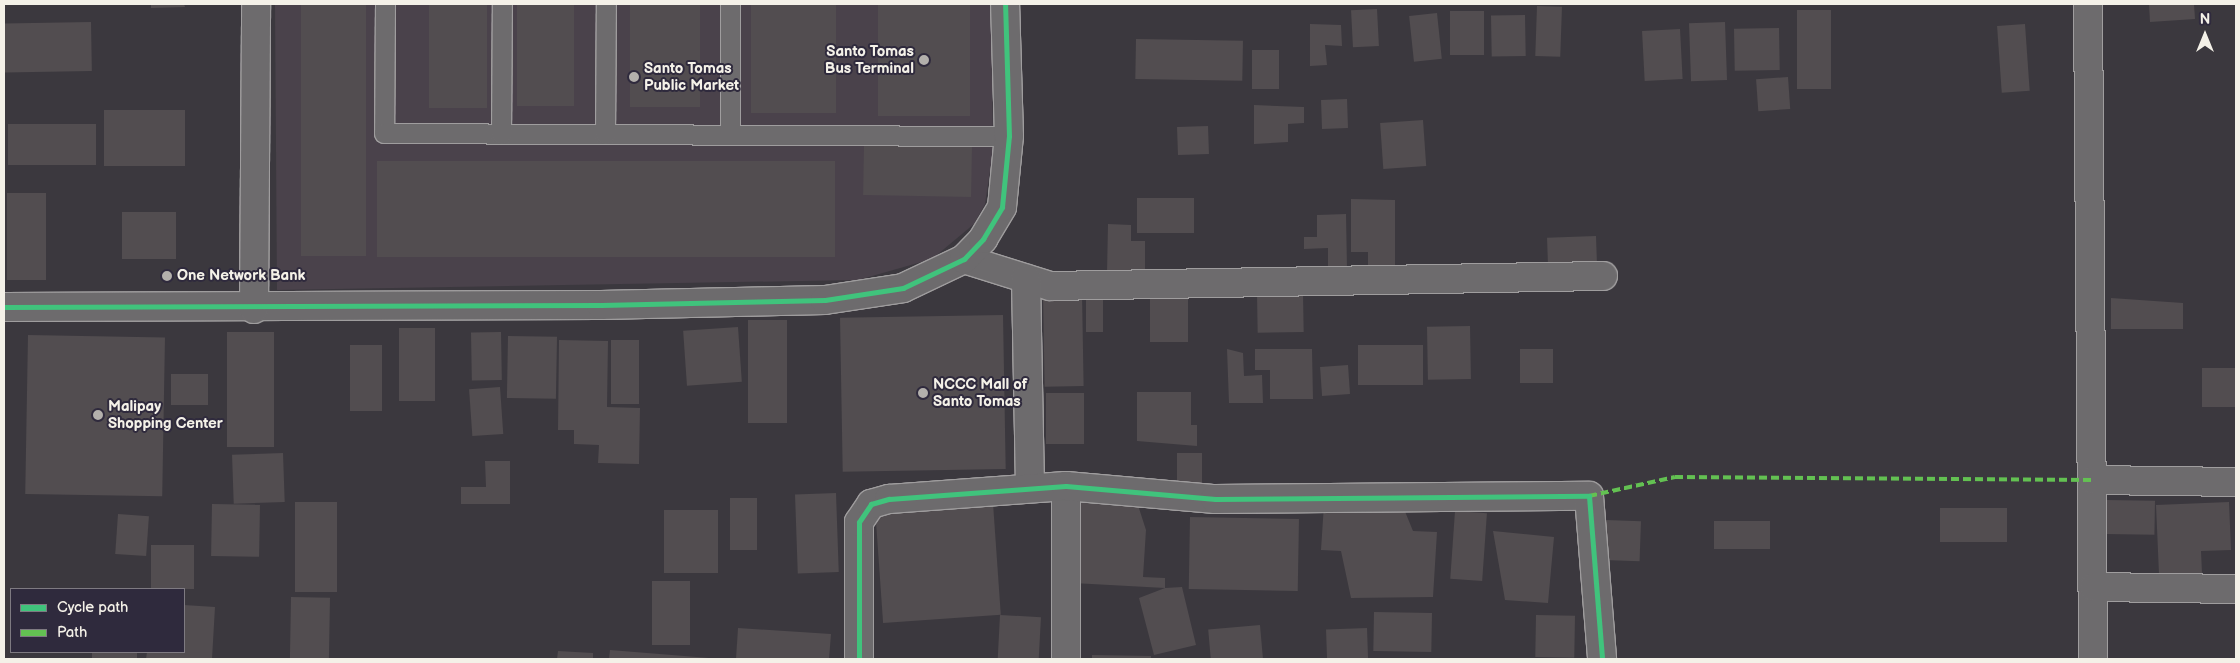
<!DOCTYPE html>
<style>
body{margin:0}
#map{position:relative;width:2240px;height:663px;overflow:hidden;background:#3b383e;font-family:"Balsamiq Sans",sans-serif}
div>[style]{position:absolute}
.built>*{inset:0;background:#4a424b}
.building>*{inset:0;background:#524d50;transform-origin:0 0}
.roads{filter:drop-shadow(1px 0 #9f9d9e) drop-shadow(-1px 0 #9f9d9e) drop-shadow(0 1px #9f9d9e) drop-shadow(0 -1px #9f9d9e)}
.lane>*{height:19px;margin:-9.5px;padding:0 9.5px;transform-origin:9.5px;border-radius:9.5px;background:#6d6b6d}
.street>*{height:28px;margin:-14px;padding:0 14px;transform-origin:14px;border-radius:14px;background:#6d6b6d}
.quiet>*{height:4px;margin-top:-2px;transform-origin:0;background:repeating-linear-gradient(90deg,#63c152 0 8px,transparent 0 12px)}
.cycleway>*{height:5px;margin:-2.5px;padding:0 2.5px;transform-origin:2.5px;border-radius:2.5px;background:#40c37c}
.dots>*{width:14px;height:14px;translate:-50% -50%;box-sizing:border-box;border:2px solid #2f2a3d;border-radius:50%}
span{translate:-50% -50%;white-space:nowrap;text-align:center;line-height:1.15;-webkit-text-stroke:4px #2f2a3d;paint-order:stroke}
.poi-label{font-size:15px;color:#f4f1e8;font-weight:700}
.right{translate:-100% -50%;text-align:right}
.left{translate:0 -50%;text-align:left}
.frame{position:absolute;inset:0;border:5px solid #f4f1e8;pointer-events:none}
.legend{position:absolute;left:10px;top:588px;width:175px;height:65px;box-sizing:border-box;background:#2f2a3d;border:1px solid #7e7a81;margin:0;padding:6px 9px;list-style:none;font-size:15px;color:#f4f1e8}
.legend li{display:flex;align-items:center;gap:10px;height:25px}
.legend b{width:25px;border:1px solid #7e7a81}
.north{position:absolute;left:2180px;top:10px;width:50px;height:50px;-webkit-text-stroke:4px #2f2a3d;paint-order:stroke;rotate:0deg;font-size:14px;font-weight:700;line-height:20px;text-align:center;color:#f4f1e8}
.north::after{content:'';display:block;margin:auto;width:18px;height:22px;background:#f4f1e8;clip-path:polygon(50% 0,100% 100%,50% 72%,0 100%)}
</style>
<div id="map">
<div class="built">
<div style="clip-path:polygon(275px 4px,991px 4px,993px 151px,985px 204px,974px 224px,932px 259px,858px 280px,277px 290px)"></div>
</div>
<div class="building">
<div style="clip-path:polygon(151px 4px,184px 4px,185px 7px,151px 8px)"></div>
<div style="left:301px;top:4px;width:65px;height:252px"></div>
<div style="left:429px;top:4px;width:58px;height:104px"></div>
<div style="left:517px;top:4px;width:57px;height:102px"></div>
<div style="left:630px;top:4px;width:70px;height:103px"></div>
<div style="left:751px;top:4px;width:85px;height:109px"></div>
<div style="left:878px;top:4px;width:92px;height:112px"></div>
<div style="clip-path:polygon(2149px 4px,2194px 4px,2195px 19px,2150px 22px)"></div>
<div style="left:1537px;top:6px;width:25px;height:50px;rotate:2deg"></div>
<div style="left:1377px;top:9px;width:37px;height:26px;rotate:87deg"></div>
<div style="left:1797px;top:10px;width:34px;height:79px"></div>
<div style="left:1450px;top:11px;width:34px;height:44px"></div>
<div style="left:1437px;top:13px;width:46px;height:28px;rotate:84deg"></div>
<div style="left:1525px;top:15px;width:41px;height:34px;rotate:89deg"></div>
<div style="left:91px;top:22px;width:49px;height:87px;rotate:89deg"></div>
<div style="left:1725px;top:22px;width:58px;height:36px;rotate:88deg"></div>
<div style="clip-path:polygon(1310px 24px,1341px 25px,1342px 46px,1325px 45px,1327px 65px,1310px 66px)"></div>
<div style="left:2025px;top:24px;width:67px;height:28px;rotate:86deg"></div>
<div style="left:1779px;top:28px;width:42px;height:45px;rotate:89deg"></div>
<div style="left:1680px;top:29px;width:50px;height:38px;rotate:87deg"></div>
<div style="left:1136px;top:39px;width:107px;height:40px;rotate:1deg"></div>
<div style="left:1252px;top:50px;width:27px;height:39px"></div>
<div style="left:1788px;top:77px;width:32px;height:32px;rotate:86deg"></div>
<div style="left:1347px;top:99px;width:29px;height:26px;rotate:88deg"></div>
<div style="clip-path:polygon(1254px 105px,1304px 107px,1304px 123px,1288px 124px,1288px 142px,1254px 144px)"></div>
<div style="left:104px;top:110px;width:81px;height:56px"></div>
<div style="left:1423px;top:120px;width:46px;height:43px;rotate:86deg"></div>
<div style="left:96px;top:124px;width:41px;height:88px;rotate:90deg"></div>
<div style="left:1208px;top:126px;width:28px;height:31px;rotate:88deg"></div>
<div style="left:864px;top:144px;width:108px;height:51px;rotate:1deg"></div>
<div style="left:377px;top:161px;width:458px;height:96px"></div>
<div style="left:7px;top:193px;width:39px;height:87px"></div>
<div style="left:1137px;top:198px;width:57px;height:35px"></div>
<div style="clip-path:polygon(1351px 199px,1395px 200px,1395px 268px,1368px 268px,1368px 252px,1351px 252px)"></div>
<div style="left:122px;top:212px;width:54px;height:47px"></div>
<div style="clip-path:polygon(1346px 214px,1347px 268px,1328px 268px,1328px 248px,1304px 249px,1304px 237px,1317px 237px,1317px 215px)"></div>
<div style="clip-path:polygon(1108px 224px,1131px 225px,1131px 241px,1145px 241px,1145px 273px,1107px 273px)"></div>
<div style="left:1596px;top:236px;width:30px;height:49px;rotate:88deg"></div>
<div style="left:1082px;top:293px;width:93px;height:39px;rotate:89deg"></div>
<div style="left:1303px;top:293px;width:39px;height:46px;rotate:89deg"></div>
<div style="left:1086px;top:297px;width:17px;height:35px"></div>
<div style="left:1150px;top:298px;width:38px;height:44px"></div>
<div style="clip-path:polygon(2111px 298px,2183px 303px,2183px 329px,2111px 329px)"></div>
<div style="left:1003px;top:315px;width:154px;height:163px;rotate:89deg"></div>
<div style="left:748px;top:320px;width:39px;height:103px"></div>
<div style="left:1470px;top:326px;width:53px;height:43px;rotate:89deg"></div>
<div style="left:738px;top:327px;width:55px;height:55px;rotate:86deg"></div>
<div style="left:399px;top:328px;width:36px;height:73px"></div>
<div style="left:227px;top:332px;width:47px;height:115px"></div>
<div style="left:501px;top:332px;width:48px;height:30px;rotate:89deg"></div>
<div style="left:28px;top:335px;width:137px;height:159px;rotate:1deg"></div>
<div style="left:508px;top:336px;width:49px;height:62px;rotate:1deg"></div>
<div style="clip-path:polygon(559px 340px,608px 341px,607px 407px,640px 408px,639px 464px,598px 463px,599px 445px,574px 444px,574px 430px,558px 430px)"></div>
<div style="left:611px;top:340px;width:28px;height:64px"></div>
<div style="left:350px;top:345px;width:32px;height:66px"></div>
<div style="left:1358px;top:345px;width:65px;height:40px"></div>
<div style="clip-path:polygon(1227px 349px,1243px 353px,1244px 376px,1262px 375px,1263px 403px,1229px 403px)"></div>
<div style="clip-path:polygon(1255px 349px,1312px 349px,1313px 399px,1270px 399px,1270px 370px,1255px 370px)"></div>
<div style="left:1520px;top:349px;width:33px;height:34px"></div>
<div style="left:1348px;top:365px;width:29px;height:28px;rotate:86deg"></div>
<div style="left:2202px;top:368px;width:34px;height:39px"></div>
<div style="left:171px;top:374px;width:37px;height:31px"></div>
<div style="left:500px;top:387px;width:47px;height:31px;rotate:86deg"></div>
<div style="clip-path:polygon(1137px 392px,1191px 392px,1191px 425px,1197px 425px,1197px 446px,1137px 441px)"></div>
<div style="left:1046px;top:393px;width:38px;height:51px"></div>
<div style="left:283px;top:453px;width:49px;height:51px;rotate:88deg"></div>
<div style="left:1202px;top:453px;width:31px;height:25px;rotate:90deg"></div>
<div style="clip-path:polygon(485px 461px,510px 461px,510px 504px,461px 504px,461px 487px,486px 487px)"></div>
<div style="left:836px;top:493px;width:79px;height:41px;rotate:88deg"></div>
<div style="clip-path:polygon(1078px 495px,1136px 499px,1146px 530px,1143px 577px,1165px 578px,1165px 588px,1182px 587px,1196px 645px,1154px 655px,1139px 598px,1165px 588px,1073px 583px)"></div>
<div style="left:730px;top:498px;width:27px;height:52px"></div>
<div style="left:2106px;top:500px;width:49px;height:34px;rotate:1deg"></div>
<div style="left:295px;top:502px;width:42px;height:90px"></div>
<div style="clip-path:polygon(2229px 502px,2231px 550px,2201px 551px,2202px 573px,2159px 574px,2156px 505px)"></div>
<div style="left:993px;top:503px;width:112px;height:118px;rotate:86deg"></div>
<div style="left:212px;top:504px;width:48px;height:52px;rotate:1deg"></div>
<div style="clip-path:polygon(1324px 504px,1404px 509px,1413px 531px,1437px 532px,1433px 597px,1351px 598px,1341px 551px,1321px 550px)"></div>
<div style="left:1940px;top:508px;width:67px;height:34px"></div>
<div style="left:664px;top:510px;width:54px;height:63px"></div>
<div style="left:1455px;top:511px;width:32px;height:68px;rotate:4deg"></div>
<div style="left:118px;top:514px;width:31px;height:40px;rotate:4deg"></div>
<div style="left:1190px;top:517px;width:109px;height:72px;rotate:1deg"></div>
<div style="left:1606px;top:520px;width:35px;height:40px;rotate:2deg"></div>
<div style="left:1714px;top:521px;width:56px;height:28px"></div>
<div style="clip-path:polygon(1493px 531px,1554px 537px,1548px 603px,1505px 600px)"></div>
<div style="left:151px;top:545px;width:43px;height:44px"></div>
<div style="left:652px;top:581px;width:38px;height:64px"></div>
<div style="left:291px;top:597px;width:39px;height:62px;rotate:1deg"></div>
<div style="clip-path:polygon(184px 605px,215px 607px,212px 659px,146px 659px,147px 652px,184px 652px)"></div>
<div style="left:1374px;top:612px;width:58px;height:39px;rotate:1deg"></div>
<div style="left:1000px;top:615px;width:41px;height:44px;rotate:3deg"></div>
<div style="left:1536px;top:615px;width:39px;height:42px;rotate:1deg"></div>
<div style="left:1260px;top:625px;width:34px;height:52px;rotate:85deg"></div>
<div style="clip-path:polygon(738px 628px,831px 634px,829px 659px,736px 659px)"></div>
<div style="left:1367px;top:628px;width:31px;height:41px;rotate:88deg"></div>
<div style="clip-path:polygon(610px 650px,709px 658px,709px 659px,609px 659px)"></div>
<div style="clip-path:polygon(558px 651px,593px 653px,593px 659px,557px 659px)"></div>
<div style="left:92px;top:652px;width:45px;height:7px"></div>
<div style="clip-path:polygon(1092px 655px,1151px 656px,1151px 659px,1092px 659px)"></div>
</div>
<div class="roads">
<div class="lane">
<div style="left:385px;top:4px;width:129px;rotate:90.4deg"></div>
<div style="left:384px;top:133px;width:625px;rotate:0.28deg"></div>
<div style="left:501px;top:134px;width:130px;rotate:-89.6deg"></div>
<div style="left:605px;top:134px;width:130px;rotate:-89.6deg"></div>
<div style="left:730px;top:135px;width:131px;rotate:-90deg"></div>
</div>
<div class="street">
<div style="left:2088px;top:4px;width:655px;rotate:89.56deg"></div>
<div style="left:964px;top:259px;width:90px;rotate:17.4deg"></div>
<div style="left:1050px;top:286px;width:553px;rotate:-1.04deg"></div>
<div style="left:1026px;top:279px;width:209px;rotate:88.9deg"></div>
<div style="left:4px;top:307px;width:597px;rotate:-0.19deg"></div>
<div style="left:601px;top:305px;width:224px;rotate:-1.3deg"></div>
<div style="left:825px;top:300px;width:79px;rotate:-8.7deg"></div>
<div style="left:903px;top:288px;width:68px;rotate:-25.4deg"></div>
<div style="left:964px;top:259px;width:28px;rotate:-46deg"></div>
<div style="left:983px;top:239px;width:37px;rotate:-59deg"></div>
<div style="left:1002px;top:207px;width:71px;rotate:-84.4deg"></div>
<div style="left:1009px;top:136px;width:132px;rotate:-91.7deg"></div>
<div style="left:254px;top:309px;width:305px;rotate:-89.6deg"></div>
<div style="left:2094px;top:480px;width:142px;rotate:0.8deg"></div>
<div style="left:1066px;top:486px;width:173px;rotate:90deg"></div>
<div style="left:2094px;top:587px;width:142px;rotate:0.8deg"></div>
<div style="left:859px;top:659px;width:137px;rotate:-90deg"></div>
<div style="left:859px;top:522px;width:22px;rotate:-56deg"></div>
<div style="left:871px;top:504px;width:19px;rotate:-16deg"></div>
<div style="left:889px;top:499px;width:177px;rotate:-4.2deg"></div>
<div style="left:1066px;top:486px;width:150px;rotate:5deg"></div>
<div style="left:1215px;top:499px;width:374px;rotate:-0.5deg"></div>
<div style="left:1589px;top:496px;width:164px;rotate:85.4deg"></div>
</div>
</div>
<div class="quiet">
<div style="left:1589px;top:496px;width:88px;rotate:-12.5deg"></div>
<div style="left:1675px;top:477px;width:419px;rotate:0.4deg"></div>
</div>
<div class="cycleway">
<div style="left:4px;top:307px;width:597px;rotate:-0.19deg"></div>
<div style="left:601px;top:305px;width:224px;rotate:-1.3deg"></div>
<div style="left:825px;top:300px;width:79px;rotate:-8.7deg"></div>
<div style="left:903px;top:288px;width:68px;rotate:-25.4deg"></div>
<div style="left:964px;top:259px;width:28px;rotate:-46deg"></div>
<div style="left:983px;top:239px;width:37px;rotate:-59deg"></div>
<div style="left:1002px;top:207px;width:71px;rotate:-84.4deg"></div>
<div style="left:1009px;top:136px;width:132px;rotate:-91.7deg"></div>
<div style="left:859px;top:659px;width:137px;rotate:-90deg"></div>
<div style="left:859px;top:522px;width:22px;rotate:-56deg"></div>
<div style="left:871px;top:504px;width:19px;rotate:-16deg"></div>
<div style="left:889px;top:499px;width:177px;rotate:-4.2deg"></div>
<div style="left:1066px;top:486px;width:150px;rotate:5deg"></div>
<div style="left:1215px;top:499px;width:374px;rotate:-0.5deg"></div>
<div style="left:1589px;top:496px;width:164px;rotate:85.4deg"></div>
</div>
<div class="dots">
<div style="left:924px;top:60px;background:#b3b0ac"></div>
<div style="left:634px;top:77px;background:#b3b0ac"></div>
<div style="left:167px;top:276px;background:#b3b0ac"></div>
<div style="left:923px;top:393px;background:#b3b0ac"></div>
<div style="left:98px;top:415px;background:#b3b0ac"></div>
</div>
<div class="poi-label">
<span class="right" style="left:914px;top:60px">Santo Tomas<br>Bus Terminal</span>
<span class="left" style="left:644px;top:77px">Santo Tomas<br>Public Market</span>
<span class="left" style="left:177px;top:276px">One Network Bank</span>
<span class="left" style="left:933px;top:393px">NCCC Mall of<br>Santo Tomas</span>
<span class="left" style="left:108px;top:415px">Malipay<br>Shopping Center</span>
</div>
<div class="frame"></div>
<ul class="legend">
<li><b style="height:6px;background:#40c37c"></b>Cycle path</li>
<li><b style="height:6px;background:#63c152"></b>Path</li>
</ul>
<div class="north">N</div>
</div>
